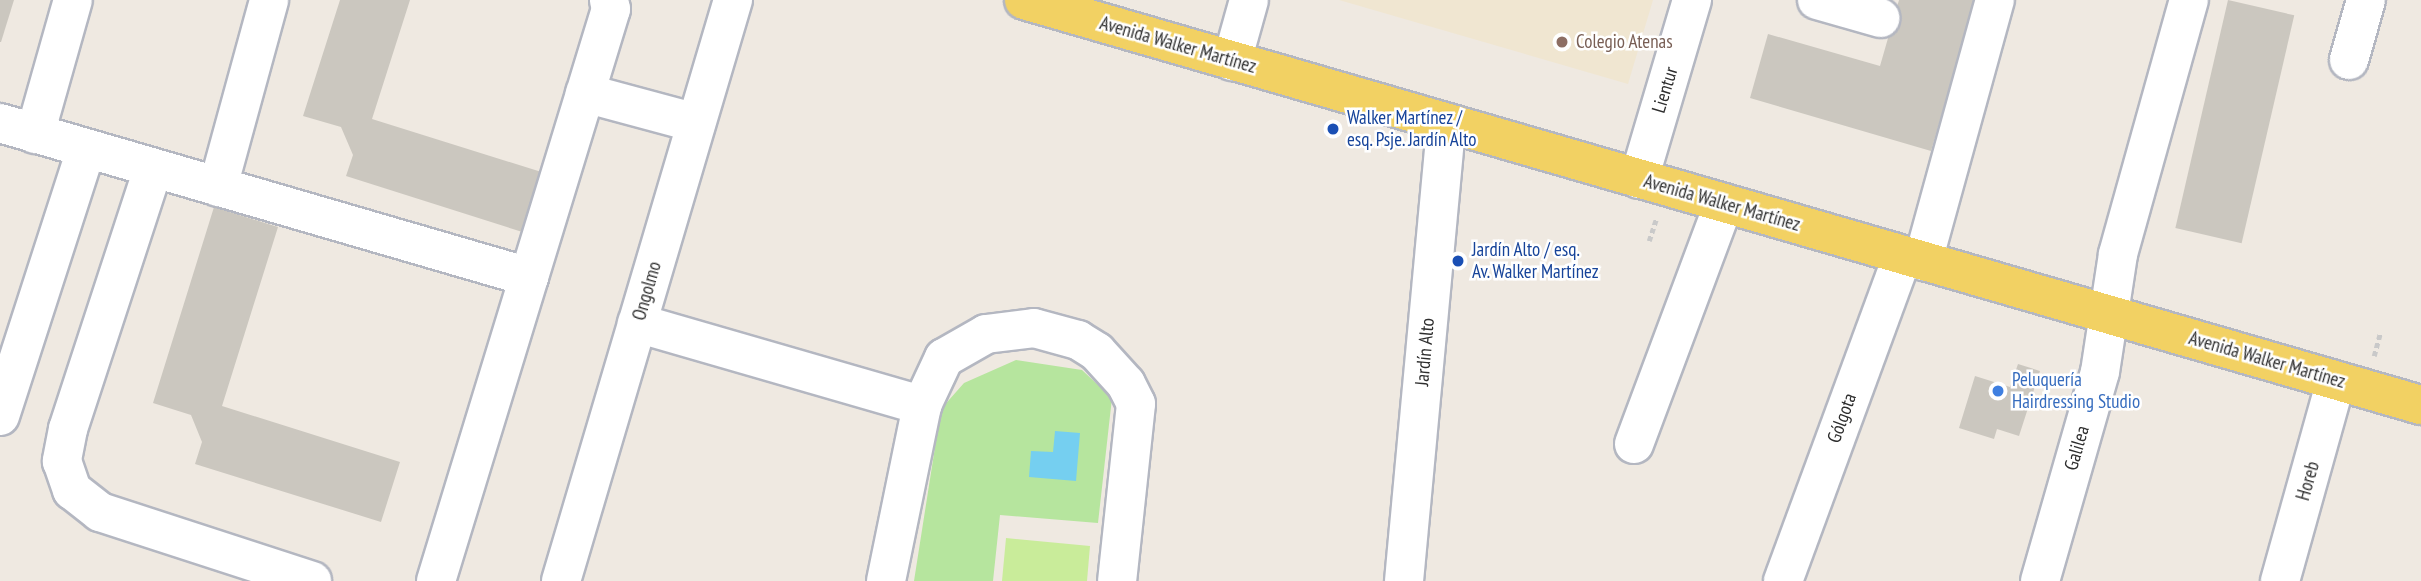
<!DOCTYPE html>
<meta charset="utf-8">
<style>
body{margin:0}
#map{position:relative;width:2421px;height:581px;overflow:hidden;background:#efe9e1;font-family:"PT Sans Narrow",sans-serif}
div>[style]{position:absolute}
.education>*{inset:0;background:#f0e6d1}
.green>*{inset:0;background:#b6e59e}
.pitch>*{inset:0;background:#c9ec9a}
.water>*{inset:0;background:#75cff0}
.building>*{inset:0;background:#cbc7bf;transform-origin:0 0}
.path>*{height:4.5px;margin-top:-2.25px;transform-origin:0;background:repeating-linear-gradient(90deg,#c9c9c9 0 5px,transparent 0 8.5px)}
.roads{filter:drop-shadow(2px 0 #b4b7c1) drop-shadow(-2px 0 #b4b7c1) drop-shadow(0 2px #b4b7c1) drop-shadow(0 -2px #b4b7c1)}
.minor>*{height:38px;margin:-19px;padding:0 19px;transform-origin:19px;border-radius:19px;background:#fff}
.major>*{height:38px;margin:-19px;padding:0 19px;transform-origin:19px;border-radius:19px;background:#f2d163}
.dots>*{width:19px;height:19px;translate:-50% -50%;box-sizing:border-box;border:4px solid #fff;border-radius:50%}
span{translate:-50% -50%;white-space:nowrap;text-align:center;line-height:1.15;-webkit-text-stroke:5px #fff;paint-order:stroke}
.education-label{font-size:19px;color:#785e54}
.left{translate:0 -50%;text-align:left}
.street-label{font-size:19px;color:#2e2e2e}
.transit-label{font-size:19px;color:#164399}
.shop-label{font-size:19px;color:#366cbe}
</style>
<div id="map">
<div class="education">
<div style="clip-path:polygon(1339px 0,1653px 0,1628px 84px)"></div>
</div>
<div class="green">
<div style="clip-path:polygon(1016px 360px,1082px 370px,1112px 398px,1098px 523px,1000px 515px,993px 581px,914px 581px,941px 409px,964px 383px)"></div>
</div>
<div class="pitch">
<div style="clip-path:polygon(1006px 538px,1090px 546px,1087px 581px,1002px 581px)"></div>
</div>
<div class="water">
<div style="clip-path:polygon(1055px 431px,1080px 433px,1076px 481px,1029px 477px,1031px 451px,1053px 452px)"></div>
</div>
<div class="building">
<div style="clip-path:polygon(0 0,14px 0,1px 42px,0 42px)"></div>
<div style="clip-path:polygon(340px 0,410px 0,372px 119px,551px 175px,532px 235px,346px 176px,353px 155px,341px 127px,303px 116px)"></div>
<div style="clip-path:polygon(1899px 0,1975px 0,1931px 151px,1750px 98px,1768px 34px,1880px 66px)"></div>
<div style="left:2228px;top:0;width:68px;height:234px;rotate:13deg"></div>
<div style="clip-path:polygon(214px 207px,278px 227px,222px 406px,400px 462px,381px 522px,195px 464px,202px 442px,191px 415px,153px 403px)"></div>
<div style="clip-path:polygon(2018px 364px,2040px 371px,2019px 436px,1997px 429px,1994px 439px,1959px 428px,1975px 376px,2010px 387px)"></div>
</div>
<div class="path">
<div style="left:1649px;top:241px;width:23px;rotate:-72deg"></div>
<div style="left:2374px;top:356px;width:24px;rotate:-75deg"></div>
</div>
<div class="roads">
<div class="minor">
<div style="left:1817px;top:0;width:66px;rotate:15.9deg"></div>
<div style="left:2349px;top:60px;width:62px;rotate:-74.2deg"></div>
<div style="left:1232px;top:61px;width:63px;rotate:-74.4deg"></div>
<div style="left:585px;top:93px;width:115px;rotate:15.1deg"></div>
<div style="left:0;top:123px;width:551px;rotate:16.23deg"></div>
<div style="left:35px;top:134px;width:139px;rotate:-74.2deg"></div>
<div style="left:153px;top:169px;width:274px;rotate:108.1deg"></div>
<div style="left:68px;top:429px;width:33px;rotate:101deg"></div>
<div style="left:62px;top:461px;width:31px;rotate:71deg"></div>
<div style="left:72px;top:490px;width:36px;rotate:38deg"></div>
<div style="left:100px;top:512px;width:223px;rotate:18deg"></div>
<div style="left:1639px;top:179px;width:187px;rotate:-73.5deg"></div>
<div style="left:218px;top:187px;width:194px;rotate:-74.7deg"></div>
<div style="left:1923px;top:261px;width:271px;rotate:-74.6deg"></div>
<div style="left:637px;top:323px;width:297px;rotate:16.1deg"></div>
<div style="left:0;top:416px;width:281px;rotate:-72.1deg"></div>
<div style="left:1634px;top:444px;width:257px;rotate:-69.5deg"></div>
<div style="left:436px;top:581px;width:598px;rotate:-72.99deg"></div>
<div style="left:611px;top:9px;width:9px;rotate:-103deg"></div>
<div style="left:561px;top:581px;width:606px;rotate:-73.51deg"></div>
<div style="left:886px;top:581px;width:180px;rotate:-78.4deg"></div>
<div style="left:922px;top:405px;width:52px;rotate:-64.9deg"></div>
<div style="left:944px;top:358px;width:48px;rotate:-29.7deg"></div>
<div style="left:986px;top:334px;width:48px;rotate:-7.1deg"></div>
<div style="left:1034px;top:328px;width:46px;rotate:15.3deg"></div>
<div style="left:1078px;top:340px;width:22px;rotate:32deg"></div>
<div style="left:1097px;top:352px;width:43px;rotate:47.8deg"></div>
<div style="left:1126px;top:384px;width:22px;rotate:63deg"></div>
<div style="left:1136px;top:404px;width:178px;rotate:96.1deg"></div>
<div style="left:1404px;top:581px;width:459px;rotate:-84.7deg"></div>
<div style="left:1783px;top:581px;width:347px;rotate:-69.8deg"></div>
<div style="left:2040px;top:581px;width:217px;rotate:-74deg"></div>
<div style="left:2100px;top:372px;width:119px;rotate:-81.3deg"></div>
<div style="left:2118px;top:254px;width:264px;rotate:-74.4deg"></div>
<div style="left:2280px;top:581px;width:208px;rotate:-74.4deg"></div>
</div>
<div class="major">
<div style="left:1024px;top:0;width:1455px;rotate:16.17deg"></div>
</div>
</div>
<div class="dots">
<div style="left:1562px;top:42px;background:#8d6e63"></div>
<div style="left:1333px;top:129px;background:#1a4fb4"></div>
<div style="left:1458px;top:261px;background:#1a4fb4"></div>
<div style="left:1998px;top:391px;background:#3f7fe0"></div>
</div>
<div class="education-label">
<span class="left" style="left:1576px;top:42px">Colegio Atenas</span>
</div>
<div class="street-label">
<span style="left:1178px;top:45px;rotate:16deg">Avenida Walker Martínez</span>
<span style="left:1665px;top:90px;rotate:-73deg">Lientur</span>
<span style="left:1722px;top:203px;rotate:16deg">Avenida Walker Martínez</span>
<span style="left:647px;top:291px;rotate:-74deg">Ongolmo</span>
<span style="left:1425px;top:352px;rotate:-85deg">Jardín Alto</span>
<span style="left:2267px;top:360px;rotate:16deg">Avenida Walker Martínez</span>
<span style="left:1842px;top:418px;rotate:-70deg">Gólgota</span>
<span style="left:2077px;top:448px;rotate:-74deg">Galilea</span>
<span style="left:2308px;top:481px;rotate:-74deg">Horeb</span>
</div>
<div class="transit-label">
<span class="left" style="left:1347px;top:129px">Walker Martínez /<br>esq. Psje. Jardín Alto</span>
<span class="left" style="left:1472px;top:261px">Jardín Alto / esq.<br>Av. Walker Martínez</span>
</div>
<div class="shop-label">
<span class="left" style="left:2012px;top:391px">Peluquería<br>Hairdressing Studio</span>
</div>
</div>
